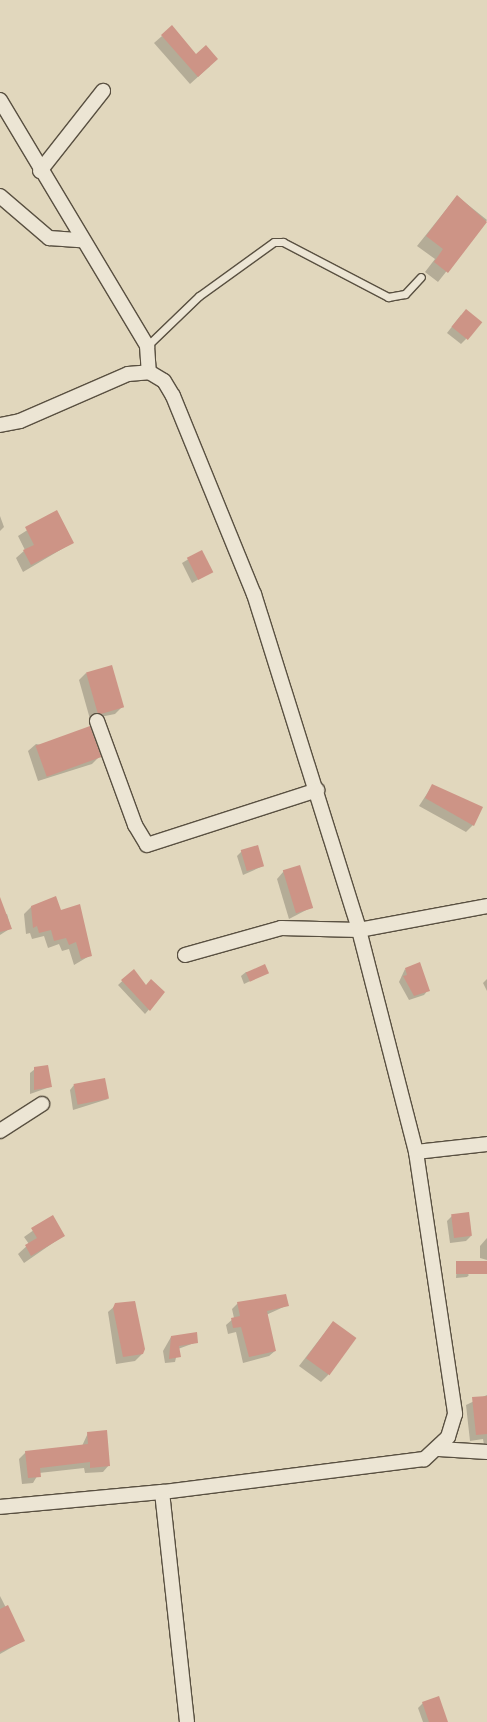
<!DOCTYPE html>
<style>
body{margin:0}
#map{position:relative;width:487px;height:1722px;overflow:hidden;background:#e1d7bd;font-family:Cardo,serif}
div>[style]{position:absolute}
.shadow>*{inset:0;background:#0003}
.building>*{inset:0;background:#cd9486;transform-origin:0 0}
.roads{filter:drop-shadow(1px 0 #595041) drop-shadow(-1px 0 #595041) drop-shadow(0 1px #595041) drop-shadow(0 -1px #595041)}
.service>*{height:7px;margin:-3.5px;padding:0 3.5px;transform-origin:3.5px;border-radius:3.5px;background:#ece5d4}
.minor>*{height:14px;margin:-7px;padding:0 7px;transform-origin:7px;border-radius:7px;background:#ece5d4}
span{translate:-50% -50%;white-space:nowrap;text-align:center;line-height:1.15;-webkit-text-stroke:4px #ece5d4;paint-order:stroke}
</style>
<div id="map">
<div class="shadow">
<div style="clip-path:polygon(162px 36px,196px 56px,210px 66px,190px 84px,154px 43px)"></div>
<div style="clip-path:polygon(457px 196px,487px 220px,438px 282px,425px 272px,435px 259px,417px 246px)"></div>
<div style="clip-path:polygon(461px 315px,466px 339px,461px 344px,447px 333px)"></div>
<div style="clip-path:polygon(56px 512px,72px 543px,23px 572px,16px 558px,25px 550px,18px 536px)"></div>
<div style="clip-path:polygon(0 516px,4px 527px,0 531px)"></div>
<div style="clip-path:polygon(202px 551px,211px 572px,192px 583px,182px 563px)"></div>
<div style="clip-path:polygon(86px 673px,123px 706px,115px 714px,90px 719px,79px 680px)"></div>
<div style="clip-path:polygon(36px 744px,99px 757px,92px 764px,38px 781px,28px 751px)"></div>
<div style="clip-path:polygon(432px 786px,473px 825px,466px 832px,419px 806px)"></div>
<div style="clip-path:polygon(242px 851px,263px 866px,243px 875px,237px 856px)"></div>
<div style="clip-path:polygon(284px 871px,312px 907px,289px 919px,277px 879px)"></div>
<div style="clip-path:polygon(31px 907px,60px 912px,91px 955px,74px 965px,69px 949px,62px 951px,59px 944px,48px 948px,44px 936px,32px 939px,30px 933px,26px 934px,24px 914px)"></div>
<div style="clip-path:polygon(7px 914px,11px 928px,0 935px,0 916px)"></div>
<div style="clip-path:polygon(405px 969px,428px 990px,424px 995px,409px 1000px,399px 982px)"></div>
<div style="clip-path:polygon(133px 971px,146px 986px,164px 992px,145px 1014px,118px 985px)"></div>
<div style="clip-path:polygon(246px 972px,267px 973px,244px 984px,241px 976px)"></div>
<div style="clip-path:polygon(487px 979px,487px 991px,483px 983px)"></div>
<div style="clip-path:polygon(35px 1069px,50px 1087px,30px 1094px,30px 1073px)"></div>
<div style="clip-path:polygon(74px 1085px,108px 1099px,73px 1110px,70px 1090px)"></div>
<div style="clip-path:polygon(452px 1216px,471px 1236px,466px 1241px,450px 1243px,447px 1221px)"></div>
<div style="clip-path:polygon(52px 1217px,63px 1236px,24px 1263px,18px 1254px,29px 1244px,24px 1237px)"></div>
<div style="clip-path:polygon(487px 1238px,487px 1260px,480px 1258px,480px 1246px)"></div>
<div style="clip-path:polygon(457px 1265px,469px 1275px,467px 1277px,456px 1278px)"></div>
<div style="clip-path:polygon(135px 1302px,142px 1354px,135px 1361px,116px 1364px,108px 1312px,116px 1305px)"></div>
<div style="clip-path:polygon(238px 1303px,288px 1305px,266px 1315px,275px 1351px,269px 1356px,243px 1363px,236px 1332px,228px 1334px,226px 1325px,234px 1318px,232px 1309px)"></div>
<div style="clip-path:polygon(333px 1322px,328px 1375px,321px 1382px,299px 1366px)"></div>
<div style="clip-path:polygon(171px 1337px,197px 1342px,178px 1349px,175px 1362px,165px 1363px,163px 1351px)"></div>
<div style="clip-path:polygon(487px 1395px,487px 1445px,484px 1445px,483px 1439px,470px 1441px,466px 1405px)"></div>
<div style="clip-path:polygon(88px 1433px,109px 1465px,103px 1472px,85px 1473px,84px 1468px,39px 1473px,33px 1483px,22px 1484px,19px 1459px,26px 1452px,82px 1446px)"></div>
<div style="clip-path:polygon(0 1596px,23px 1641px,0 1654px)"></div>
<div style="clip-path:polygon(423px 1703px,447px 1722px,423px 1722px,418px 1708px)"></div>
</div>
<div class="building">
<div style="clip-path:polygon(172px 25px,196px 54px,206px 45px,218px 59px,198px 77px,161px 35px)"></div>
<div style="clip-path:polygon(457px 195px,487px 222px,448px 273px,434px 262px,443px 249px,426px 236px)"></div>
<div style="left:466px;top:309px;width:21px;height:23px;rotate:39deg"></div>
<div style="clip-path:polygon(57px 510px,74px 543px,31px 565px,23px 550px,34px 545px,25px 527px)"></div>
<div style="left:202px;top:550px;width:25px;height:17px;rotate:63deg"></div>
<div style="left:112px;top:665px;width:44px;height:27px;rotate:74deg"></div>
<div style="left:90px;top:726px;width:33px;height:58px;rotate:70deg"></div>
<div style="clip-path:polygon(432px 784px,483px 807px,474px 826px,425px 798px)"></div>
<div style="left:258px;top:845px;width:22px;height:18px;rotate:74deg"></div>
<div style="left:300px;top:865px;width:45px;height:18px;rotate:73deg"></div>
<div style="clip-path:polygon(56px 896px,61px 910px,80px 904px,92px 956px,81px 959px,76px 942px,69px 945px,66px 938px,54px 941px,51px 930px,39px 933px,37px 926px,33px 928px,31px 906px)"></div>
<div style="clip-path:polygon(0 897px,12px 929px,0 932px)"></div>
<div style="clip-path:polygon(420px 962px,430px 991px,414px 996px,403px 976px,407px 975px,405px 968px)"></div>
<div style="left:265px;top:964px;width:10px;height:21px;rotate:66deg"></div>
<div style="clip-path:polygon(134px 969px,146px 985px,151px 979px,165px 992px,150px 1011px,121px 980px)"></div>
<div style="clip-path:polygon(48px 1065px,52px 1087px,34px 1090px,34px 1067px)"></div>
<div style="left:105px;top:1078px;width:21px;height:32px;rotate:79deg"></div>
<div style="left:469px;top:1212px;width:24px;height:18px;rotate:83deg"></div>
<div style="clip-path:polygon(53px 1215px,65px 1236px,31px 1256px,25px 1245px,37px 1238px,31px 1228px)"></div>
<div style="left:487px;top:1261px;width:13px;height:31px;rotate:90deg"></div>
<div style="clip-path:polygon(286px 1294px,289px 1306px,267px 1311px,276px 1351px,249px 1357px,241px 1327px,233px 1328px,231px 1318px,240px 1316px,237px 1302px)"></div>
<div style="clip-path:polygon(135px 1301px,145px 1349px,143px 1354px,123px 1357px,113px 1308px,115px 1303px)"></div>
<div style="left:333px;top:1321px;width:29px;height:46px;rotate:36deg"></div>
<div style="clip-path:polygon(197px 1332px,198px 1343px,179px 1346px,181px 1357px,169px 1359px,171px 1336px)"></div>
<div style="clip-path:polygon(487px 1396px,487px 1434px,476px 1435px,472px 1397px)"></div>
<div style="clip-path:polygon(107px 1430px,110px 1466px,90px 1468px,90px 1462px,40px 1468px,41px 1477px,28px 1478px,25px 1451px,88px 1444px,87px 1432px)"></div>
<div style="clip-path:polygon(8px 1605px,25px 1641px,0 1652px,0 1609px)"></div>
<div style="clip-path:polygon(439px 1696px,448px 1722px,429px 1722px,422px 1702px)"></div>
</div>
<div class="roads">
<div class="service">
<div style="left:147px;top:346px;width:72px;rotate:-43.9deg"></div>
<div style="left:199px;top:296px;width:92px;rotate:-35.8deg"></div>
<div style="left:274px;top:242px;width:9px"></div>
<div style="left:283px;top:242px;width:119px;rotate:27.6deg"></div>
<div style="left:388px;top:297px;width:17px;rotate:-10deg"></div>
<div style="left:405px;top:294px;width:23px;rotate:-47deg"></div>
</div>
<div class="minor">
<div style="left:0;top:100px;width:287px;rotate:59.1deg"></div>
<div style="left:147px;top:346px;width:26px;rotate:86deg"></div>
<div style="left:40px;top:171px;width:102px;rotate:-51.8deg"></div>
<div style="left:0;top:196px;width:65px;rotate:40.6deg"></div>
<div style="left:49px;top:238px;width:32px;rotate:4deg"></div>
<div style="left:0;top:425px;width:20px;rotate:-11deg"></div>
<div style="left:20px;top:421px;width:118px;rotate:-23.5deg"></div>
<div style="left:128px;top:374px;width:21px;rotate:-5deg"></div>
<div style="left:149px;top:372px;width:17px;rotate:31deg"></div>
<div style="left:164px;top:381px;width:17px;rotate:59deg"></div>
<div style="left:173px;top:396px;width:214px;rotate:67.8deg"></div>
<div style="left:254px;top:594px;width:352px;rotate:72.6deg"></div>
<div style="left:359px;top:930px;width:229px;rotate:75.6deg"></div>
<div style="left:416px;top:1152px;width:265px;rotate:81.5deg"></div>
<div style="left:455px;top:1414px;width:24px;rotate:107deg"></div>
<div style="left:448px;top:1437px;width:33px;rotate:137deg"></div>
<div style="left:424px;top:1459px;width:264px;rotate:172.8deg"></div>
<div style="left:162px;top:1492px;width:231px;rotate:83.8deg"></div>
<div style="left:97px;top:721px;width:111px;rotate:69.9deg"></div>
<div style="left:135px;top:825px;width:23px;rotate:59deg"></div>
<div style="left:147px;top:845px;width:179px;rotate:-17.9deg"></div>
<div style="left:185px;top:955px;width:100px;rotate:-15.7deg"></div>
<div style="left:281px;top:928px;width:78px;rotate:1.5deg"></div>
<div style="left:359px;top:930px;width:130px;rotate:-10.6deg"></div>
<div style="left:0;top:1131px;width:50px;rotate:-32.7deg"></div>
<div style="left:416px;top:1152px;width:71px;rotate:-6.4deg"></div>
<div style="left:439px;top:1449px;width:48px;rotate:3.6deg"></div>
<div style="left:0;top:1507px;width:163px;rotate:-5.3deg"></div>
</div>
</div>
</div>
